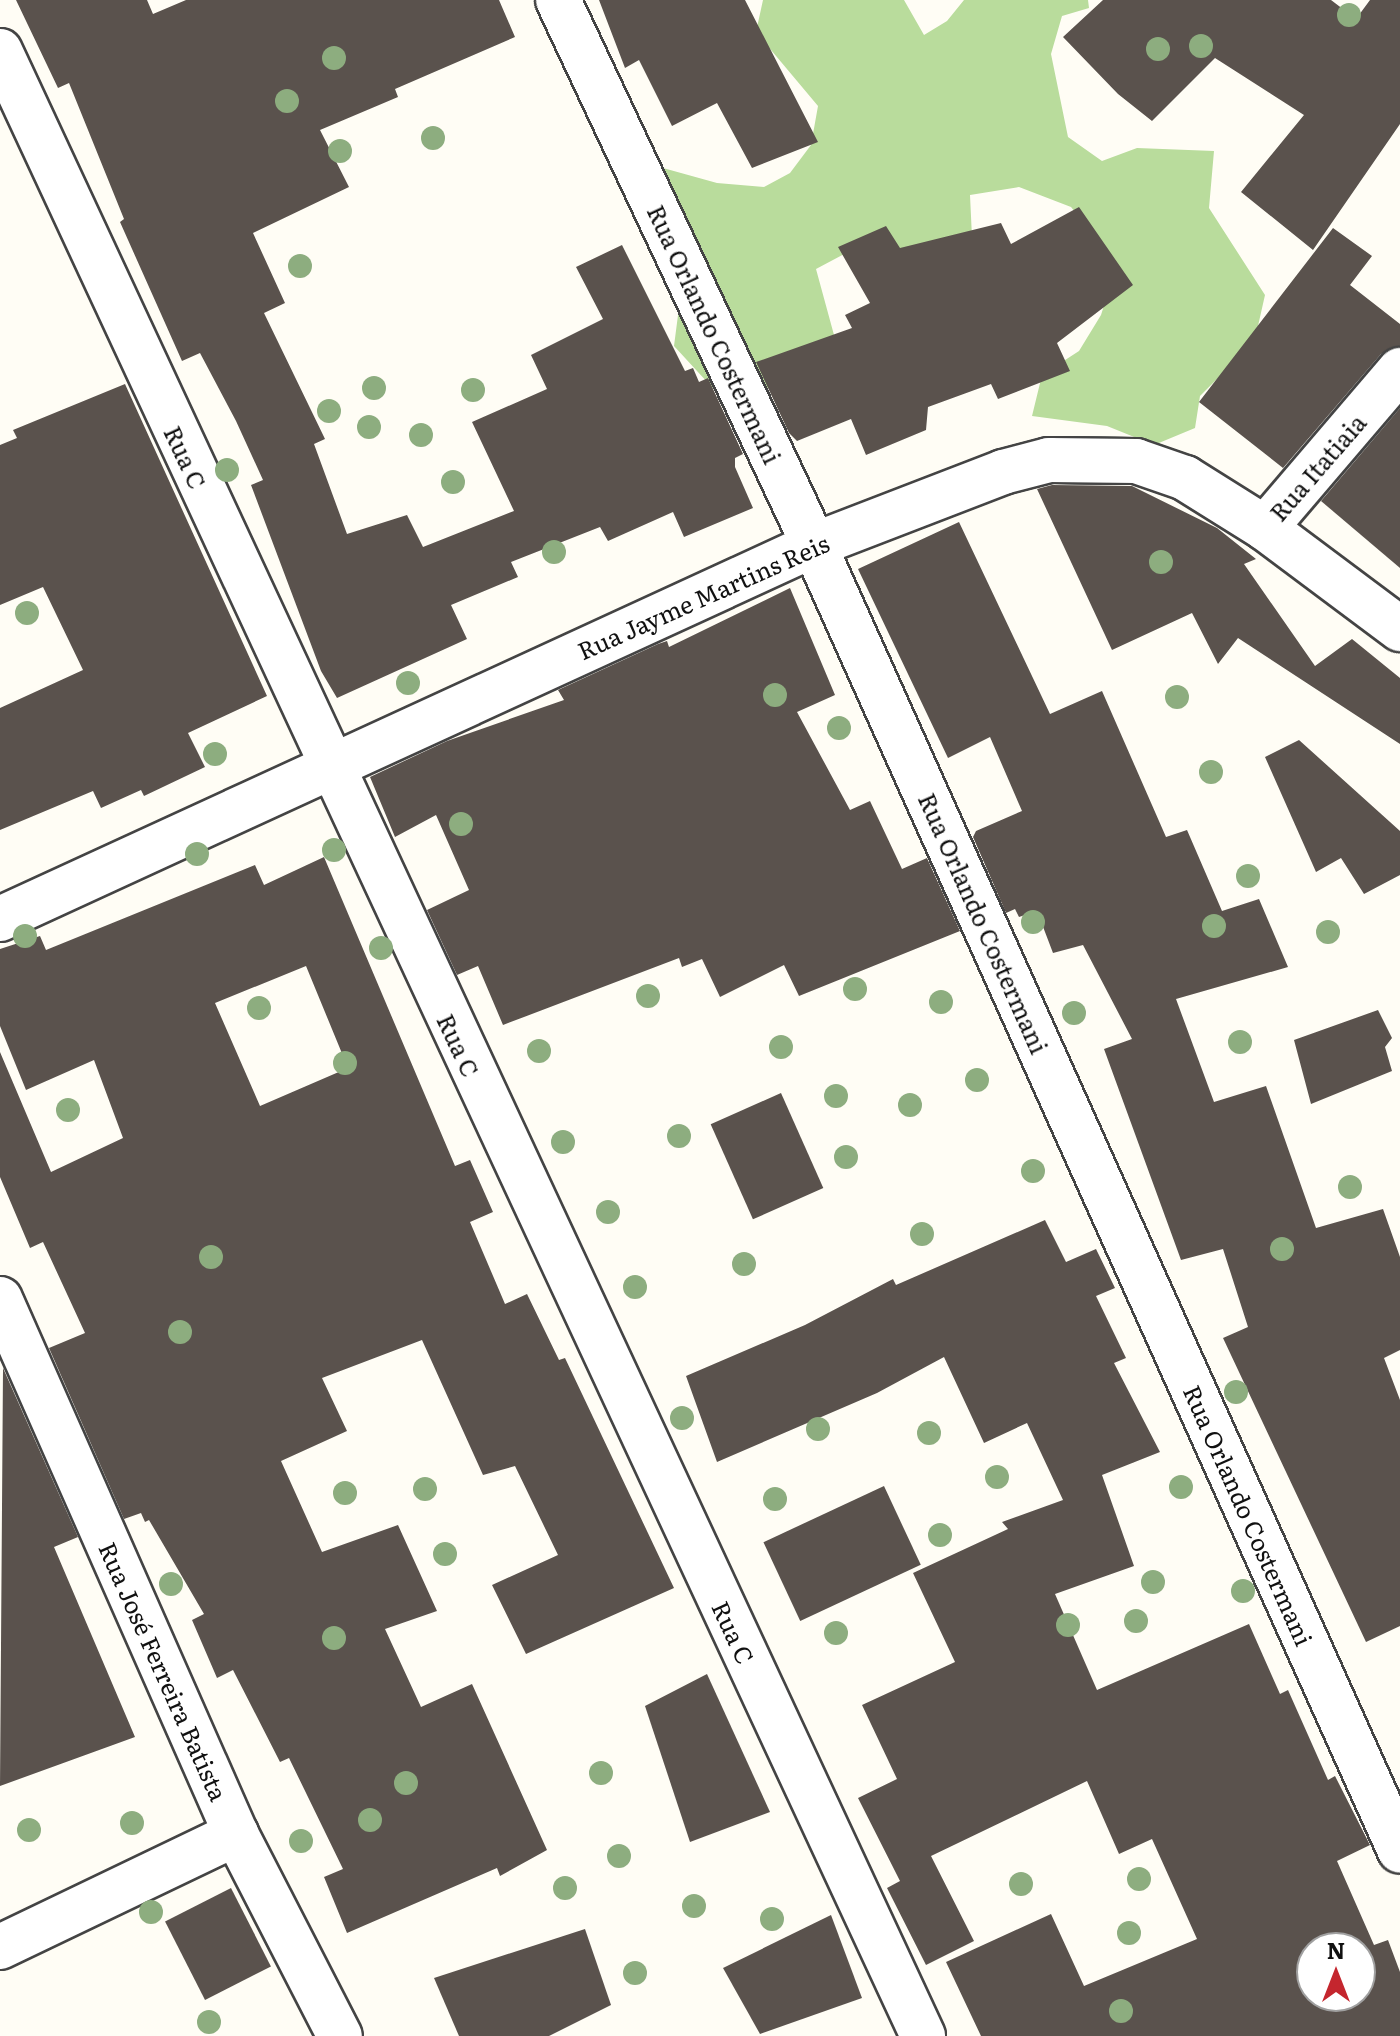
<!DOCTYPE html>
<meta charset="utf-8">
<style>
body{margin:0}
#map{position:relative;width:1400px;height:2036px;overflow:hidden;background:#fffdf5;font-family:Literata,serif}
div>[style]{position:absolute}
.forest>*{inset:0;background:#b9dc9c}
.building>*{inset:0;background:#5a524d;transform-origin:0 0}
.roads{filter:drop-shadow(2px 0 #444) drop-shadow(-2px 0 #444) drop-shadow(0 2px #444) drop-shadow(0 -2px #444)}
.minor>*{height:44px;margin:-22px;padding:0 22px;transform-origin:22px;border-radius:22px;background:#fff}
.trees>*{width:24px;height:24px;margin:-12px;border-radius:50%;background:#8dad7f}
span{translate:-50% -50%;white-space:nowrap;text-align:center;line-height:1.15;-webkit-text-stroke:8px #fff;paint-order:stroke}
.street-label{font-size:24px;color:#111}
.north{position:absolute;left:1296px;top:1932px;width:80px;height:80px;box-sizing:border-box;background:#fff;border:2px solid #a0a0a0;border-radius:50%;rotate:0deg;font-size:22px;font-weight:700;line-height:32px;text-align:center;color:#111}
.north::after{content:'';display:block;margin:auto;width:28px;height:36px;background:#c4262e;clip-path:polygon(50% 0,100% 100%,50% 72%,0 100%)}
</style>
<div id="map">
<div class="forest">
<div style="clip-path:polygon(763px 0,904px 0,924px 35px,947px 21px,964px 0,1088px 0,1089px 8px,1062px 16px,1051px 54px,1068px 137px,1102px 161px,1137px 148px,1214px 151px,1209px 208px,1265px 295px,1258px 326px,1237px 359px,1200px 396px,1195px 428px,1154px 445px,1107px 426px,1032px 416px,1042px 375px,1079px 351px,1101px 315px,1114px 274px,1103px 246px,1071px 207px,1019px 187px,970px 195px,975px 301px,880px 235px,816px 269px,837px 346px,790px 384px,720px 396px,674px 346px,687px 246px,648px 218px,663px 168px,717px 183px,764px 187px,790px 173px,811px 145px,818px 106px,756px 32px)"></div>
</div>
<div class="building">
<div style="clip-path:polygon(16px 0,147px 0,153px 14px,186px 0,499px 0,515px 37px,395px 89px,398px 97px,320px 130px,349px 187px,253px 233px,285px 303px,264px 313px,325px 439px,314px 444px,347px 534px,407px 515px,423px 547px,514px 511px,472px 422px,547px 389px,531px 355px,603px 319px,576px 267px,622px 245px,685px 371px,693px 368px,699px 382px,708px 378px,743px 454px,735px 458px,735px 467px,753px 508px,684px 537px,673px 512px,608px 541px,600px 527px,511px 562px,518px 577px,451px 605px,467px 639px,337px 698px,321px 671px,251px 485px,263px 480px,236px 421px,200px 353px,182px 361px,120px 222px,124px 219px,69px 83px,58px 88px)"></div>
<div style="clip-path:polygon(599px 0,745px 0,818px 142px,752px 168px,717px 103px,672px 126px,639px 60px,625px 68px)"></div>
<div style="clip-path:polygon(1103px 0,1331px 0,1356px 19px,1370px 0,1400px 0,1400px 124px,1313px 250px,1241px 192px,1304px 115px,1215px 58px,1152px 121px,1118px 94px,1063px 37px)"></div>
<div style="clip-path:polygon(1079px 207px,1133px 285px,1057px 343px,1070px 371px,998px 399px,991px 384px,928px 407px,926px 430px,866px 455px,851px 419px,797px 441px,789px 433px,756px 362px,852px 328px,845px 315px,870px 303px,838px 247px,886px 226px,900px 248px,1001px 223px,1011px 244px)"></div>
<div style="clip-path:polygon(1333px 228px,1372px 256px,1350px 285px,1400px 324px,1400px 346px,1381px 354px,1283px 468px,1199px 402px)"></div>
<div style="clip-path:polygon(125px 384px,267px 696px,188px 733px,205px 767px,144px 796px,141px 790px,101px 808px,93px 791px,0 830px,0 708px,83px 670px,43px 587px,0 605px,0 445px,17px 438px,13px 430px)"></div>
<div style="clip-path:polygon(1400px 408px,1400px 568px,1321px 501px)"></div>
<div style="clip-path:polygon(1052px 485px,1132px 486px,1217px 528px,1256px 559px,1244px 564px,1315px 666px,1352px 639px,1400px 678px,1400px 744px,1238px 638px,1218px 664px,1192px 613px,1112px 650px,1037px 489px)"></div>
<div style="clip-path:polygon(959px 522px,1050px 714px,1102px 691px,1166px 837px,1187px 830px,1222px 911px,1259px 899px,1288px 967px,1176px 999px,1214px 1102px,1266px 1086px,1316px 1228px,1383px 1209px,1400px 1257px,1400px 1350px,1384px 1358px,1400px 1400px,1400px 1626px,1366px 1642px,1223px 1338px,1248px 1327px,1223px 1249px,1181px 1260px,1104px 1049px,1132px 1039px,1083px 945px,1053px 953px,1037px 911px,1019px 917px,1015px 909px,1006px 913px,973px 837px,976px 831px,1022px 811px,990px 737px,948px 758px,858px 569px)"></div>
<div style="clip-path:polygon(790px 588px,835px 695px,797px 712px,850px 810px,870px 801px,902px 869px,927px 858px,960px 931px,799px 996px,784px 965px,720px 997px,702px 959px,682px 967px,679px 958px,503px 1025px,478px 966px,457px 975px,427px 910px,469px 890px,436px 815px,395px 837px,370px 777px,447px 741px,564px 700px,558px 690px,658px 644px,667px 641px,669px 647px)"></div>
<div style="clip-path:polygon(1299px 740px,1400px 831px,1400px 875px,1364px 894px,1341px 858px,1316px 872px,1265px 757px)"></div>
<div style="clip-path:polygon(evenodd,324px 857px,455px 1166px,470px 1160px,493px 1212px,470px 1222px,505px 1304px,527px 1294px,559px 1360px,565px 1358px,674px 1588px,526px 1654px,492px 1585px,558px 1555px,515px 1466px,483px 1475px,422px 1340px,322px 1378px,347px 1431px,281px 1461px,322px 1552px,398px 1525px,437px 1611px,385px 1629px,421px 1707px,472px 1684px,547px 1850px,500px 1876px,497px 1868px,347px 1933px,324px 1877px,343px 1869px,289px 1758px,280px 1762px,233px 1670px,217px 1678px,192px 1620px,204px 1614px,149px 1520px,145px 1522px,141px 1513px,124px 1519px,49px 1348px,85px 1333px,43px 1242px,30px 1248px,0 1177px,0 1052px,51px 1172px,123px 1138px,94px 1060px,26px 1090px,0 1026px,0 949px,40px 936px,46px 950px,255px 865px,264px 885px,324px 857px,306px 966px,348px 1068px,260px 1106px,215px 1003px,306px 966px)"></div>
<div style="clip-path:polygon(1378px 1010px,1392px 1038px,1385px 1047px,1392px 1071px,1311px 1104px,1294px 1040px)"></div>
<div style="left:781px;top:1093px;width:104px;height:77px;rotate:66deg"></div>
<div style="clip-path:polygon(evenodd,1045px 1220px,1066px 1262px,1096px 1249px,1115px 1288px,1096px 1296px,1126px 1358px,1114px 1363px,1160px 1452px,1102px 1475px,1134px 1566px,1055px 1594px,1097px 1690px,1249px 1624px,1280px 1694px,1288px 1690px,1328px 1780px,1335px 1776px,1370px 1845px,1337px 1861px,1374px 1945px,1388px 1940px,1400px 1972px,1400px 2036px,981px 2036px,946px 1962px,1051px 1914px,1084px 1986px,1197px 1939px,1152px 1839px,1119px 1854px,1087px 1781px,931px 1856px,974px 1941px,926px 1965px,887px 1888px,900px 1881px,858px 1798px,897px 1779px,862px 1705px,955px 1662px,913px 1573px,1008px 1529px,1002px 1522px,1063px 1500px,1027px 1423px,984px 1443px,944px 1357px,877px 1393px,717px 1462px,686px 1376px,805px 1325px,893px 1279px,896px 1285px,1045px 1220px,1312px 1948px,1360px 1948px,1360px 1996px,1312px 1996px,1312px 1948px)"></div>
<div style="clip-path:polygon(3px 1368px,78px 1537px,54px 1547px,135px 1737px,0 1786px)"></div>
<div style="left:884px;top:1486px;width:87px;height:133px;rotate:65deg"></div>
<div style="clip-path:polygon(707px 1674px,770px 1812px,690px 1842px,645px 1706px)"></div>
<div style="left:231px;top:1888px;width:88px;height:74px;rotate:63deg"></div>
<div style="clip-path:polygon(831px 1915px,862px 1998px,760px 2034px,723px 1968px)"></div>
<div style="clip-path:polygon(585px 1929px,611px 2005px,549px 2036px,459px 2036px,434px 1978px)"></div>
</div>
<div class="roads">
<div class="minor">
<div style="left:558px;top:0;width:602px;rotate:64.84deg"></div>
<div style="left:814px;top:545px;width:1431px;rotate:65.83deg"></div>
<div style="left:0;top:51px;width:2189px;rotate:65.06deg"></div>
<div style="left:1265px;top:528px;width:208px;rotate:-49.5deg"></div>
<div style="left:0;top:919px;width:896px;rotate:-24.68deg"></div>
<div style="left:814px;top:545px;width:203px;rotate:-21.1deg"></div>
<div style="left:1003px;top:472px;width:48px;rotate:-14.6deg"></div>
<div style="left:1049px;top:460px;width:87px;rotate:0.7deg"></div>
<div style="left:1136px;top:461px;width:52px;rotate:19.1deg"></div>
<div style="left:1185px;top:478px;width:94px;rotate:32deg"></div>
<div style="left:1265px;top:528px;width:169px;rotate:36.8deg"></div>
<div style="left:0;top:1299px;width:585px;rotate:66.2deg"></div>
<div style="left:236px;top:1834px;width:227px;rotate:62.8deg"></div>
<div style="left:0;top:1947px;width:262px;rotate:-25.6deg"></div>
</div>
</div>
<div class="trees">
<div style="left:1349px;top:15px"></div>
<div style="left:1201px;top:46px"></div>
<div style="left:1158px;top:49px"></div>
<div style="left:334px;top:58px"></div>
<div style="left:287px;top:101px"></div>
<div style="left:433px;top:138px"></div>
<div style="left:340px;top:151px"></div>
<div style="left:300px;top:266px"></div>
<div style="left:374px;top:388px"></div>
<div style="left:473px;top:390px"></div>
<div style="left:329px;top:411px"></div>
<div style="left:369px;top:427px"></div>
<div style="left:421px;top:435px"></div>
<div style="left:227px;top:470px"></div>
<div style="left:453px;top:482px"></div>
<div style="left:554px;top:552px"></div>
<div style="left:1161px;top:562px"></div>
<div style="left:27px;top:613px"></div>
<div style="left:408px;top:683px"></div>
<div style="left:775px;top:695px"></div>
<div style="left:1177px;top:697px"></div>
<div style="left:839px;top:728px"></div>
<div style="left:215px;top:754px"></div>
<div style="left:1211px;top:772px"></div>
<div style="left:461px;top:824px"></div>
<div style="left:334px;top:850px"></div>
<div style="left:197px;top:854px"></div>
<div style="left:1248px;top:876px"></div>
<div style="left:1033px;top:922px"></div>
<div style="left:1214px;top:926px"></div>
<div style="left:1328px;top:932px"></div>
<div style="left:25px;top:936px"></div>
<div style="left:381px;top:948px"></div>
<div style="left:855px;top:989px"></div>
<div style="left:648px;top:996px"></div>
<div style="left:941px;top:1002px"></div>
<div style="left:259px;top:1008px"></div>
<div style="left:1074px;top:1013px"></div>
<div style="left:1240px;top:1042px"></div>
<div style="left:781px;top:1047px"></div>
<div style="left:539px;top:1051px"></div>
<div style="left:345px;top:1063px"></div>
<div style="left:977px;top:1080px"></div>
<div style="left:836px;top:1096px"></div>
<div style="left:910px;top:1105px"></div>
<div style="left:68px;top:1110px"></div>
<div style="left:679px;top:1136px"></div>
<div style="left:563px;top:1142px"></div>
<div style="left:846px;top:1157px"></div>
<div style="left:1033px;top:1171px"></div>
<div style="left:1350px;top:1187px"></div>
<div style="left:608px;top:1212px"></div>
<div style="left:922px;top:1234px"></div>
<div style="left:1282px;top:1249px"></div>
<div style="left:211px;top:1257px"></div>
<div style="left:744px;top:1264px"></div>
<div style="left:635px;top:1287px"></div>
<div style="left:180px;top:1332px"></div>
<div style="left:1236px;top:1392px"></div>
<div style="left:682px;top:1418px"></div>
<div style="left:818px;top:1429px"></div>
<div style="left:929px;top:1433px"></div>
<div style="left:997px;top:1477px"></div>
<div style="left:1181px;top:1487px"></div>
<div style="left:425px;top:1489px"></div>
<div style="left:345px;top:1493px"></div>
<div style="left:775px;top:1499px"></div>
<div style="left:940px;top:1535px"></div>
<div style="left:445px;top:1554px"></div>
<div style="left:1153px;top:1582px"></div>
<div style="left:171px;top:1584px"></div>
<div style="left:1243px;top:1591px"></div>
<div style="left:1136px;top:1621px"></div>
<div style="left:1068px;top:1625px"></div>
<div style="left:836px;top:1633px"></div>
<div style="left:334px;top:1638px"></div>
<div style="left:601px;top:1773px"></div>
<div style="left:406px;top:1783px"></div>
<div style="left:370px;top:1820px"></div>
<div style="left:132px;top:1823px"></div>
<div style="left:29px;top:1830px"></div>
<div style="left:301px;top:1841px"></div>
<div style="left:619px;top:1856px"></div>
<div style="left:1139px;top:1879px"></div>
<div style="left:1021px;top:1884px"></div>
<div style="left:565px;top:1888px"></div>
<div style="left:694px;top:1906px"></div>
<div style="left:151px;top:1912px"></div>
<div style="left:772px;top:1919px"></div>
<div style="left:1129px;top:1933px"></div>
<div style="left:635px;top:1973px"></div>
<div style="left:1121px;top:2011px"></div>
<div style="left:209px;top:2022px"></div>
</div>
<div class="street-label">
<span style="left:715px;top:334px;rotate:65deg">Rua Orlando Costermani</span>
<span style="left:186px;top:457px;rotate:65deg">Rua C</span>
<span style="left:1317px;top:467px;rotate:-49deg">Rua Itatiaia</span>
<span style="left:703px;top:596px;rotate:-24deg">Rua Jayme Martins Reis</span>
<span style="left:984px;top:923px;rotate:66deg">Rua Orlando Costermani</span>
<span style="left:459px;top:1045px;rotate:65deg">Rua C</span>
<span style="left:1249px;top:1515px;rotate:66deg">Rua Orlando Costermani</span>
<span style="left:734px;top:1632px;rotate:65deg">Rua C</span>
<span style="left:164px;top:1671px;rotate:66deg">Rua José Ferreira Batista</span>
</div>
<div class="north">N</div>
</div>
